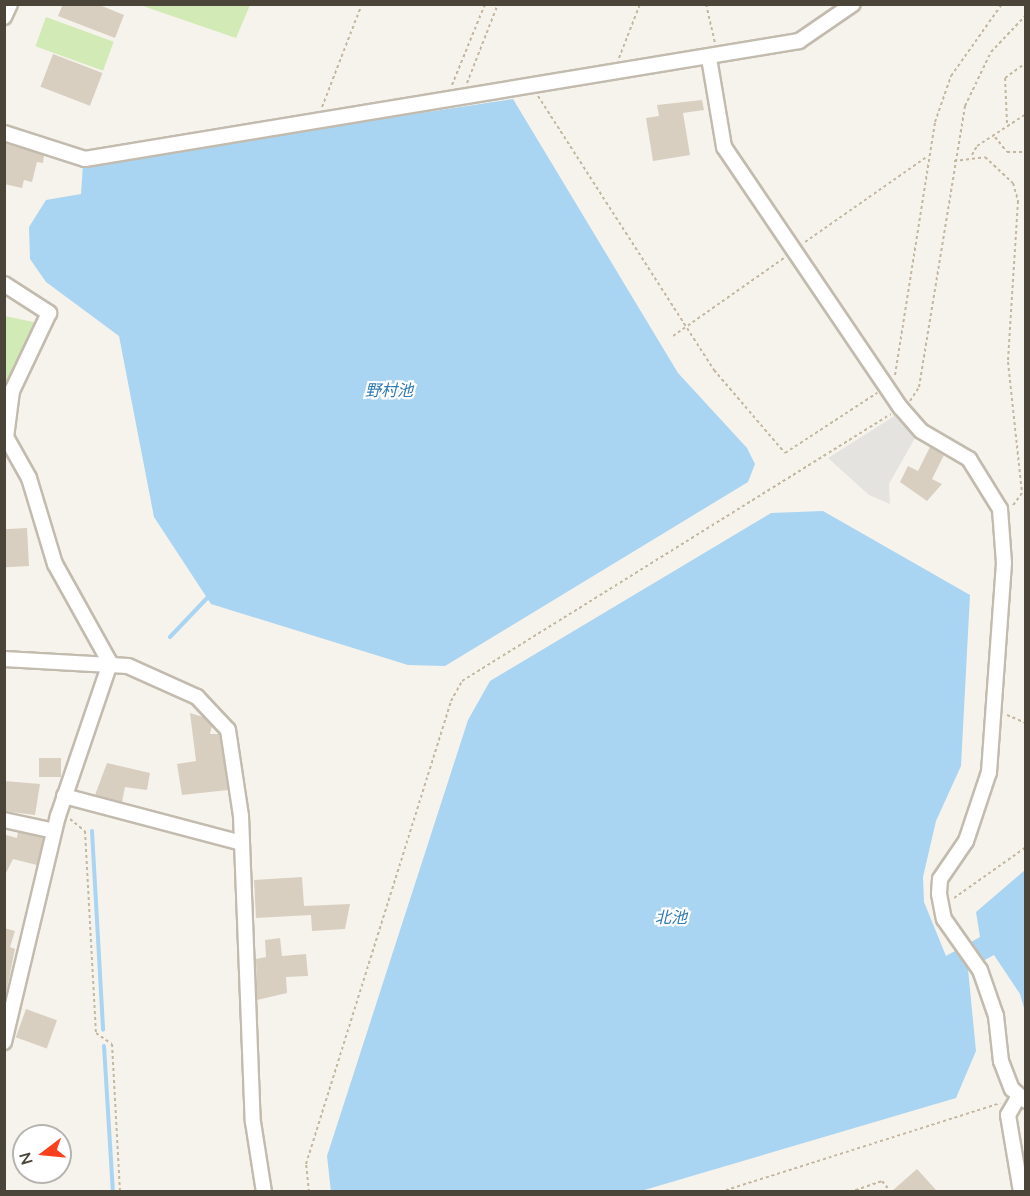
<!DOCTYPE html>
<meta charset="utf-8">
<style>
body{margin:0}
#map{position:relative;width:1030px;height:1196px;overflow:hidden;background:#f6f3ec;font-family:"Nunito Sans","Noto Sans JP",sans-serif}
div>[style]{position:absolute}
.green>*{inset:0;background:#d2eab5;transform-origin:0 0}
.parking>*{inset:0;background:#e5e3e0}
.water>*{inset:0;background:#a9d4f2}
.stream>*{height:4px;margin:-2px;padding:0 2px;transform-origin:2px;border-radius:2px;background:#a9d4f2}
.building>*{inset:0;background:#d8cfc1;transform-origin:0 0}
.path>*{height:2px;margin-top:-1px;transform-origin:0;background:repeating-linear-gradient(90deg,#c4b79f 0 3px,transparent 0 6px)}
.roads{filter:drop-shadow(2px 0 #c2bbae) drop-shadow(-2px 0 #c2bbae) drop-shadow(0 2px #c2bbae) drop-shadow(0 -2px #c2bbae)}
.minor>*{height:14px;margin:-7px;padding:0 7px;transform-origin:7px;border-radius:7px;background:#fff}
span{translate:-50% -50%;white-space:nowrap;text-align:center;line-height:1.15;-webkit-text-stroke:4.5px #fff;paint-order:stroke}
.water-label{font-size:16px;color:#2e7ab2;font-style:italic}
.frame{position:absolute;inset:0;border:6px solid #4b4439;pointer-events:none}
.north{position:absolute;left:12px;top:1124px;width:60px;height:60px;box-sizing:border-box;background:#fff;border:2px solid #b7b4b0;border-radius:50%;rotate:254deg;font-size:16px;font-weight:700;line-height:24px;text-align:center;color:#4b4439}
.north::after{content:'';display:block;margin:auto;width:21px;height:27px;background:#fc3f1d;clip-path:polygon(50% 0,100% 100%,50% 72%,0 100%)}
</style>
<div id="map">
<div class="green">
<div style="clip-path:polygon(140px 5px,250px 5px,236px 38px)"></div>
<div style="left:46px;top:17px;width:72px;height:31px;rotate:20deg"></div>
<div style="clip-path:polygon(5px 316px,38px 323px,5px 397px)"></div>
</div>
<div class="parking">
<div style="clip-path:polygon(899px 413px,915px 438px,889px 484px,890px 504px,869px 495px,828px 458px)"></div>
</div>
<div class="water">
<div style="clip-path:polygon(513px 99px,678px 373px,747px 448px,755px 464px,748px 482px,445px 666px,408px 665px,211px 604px,154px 517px,119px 336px,46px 282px,30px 259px,29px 227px,46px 200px,81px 194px,83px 164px)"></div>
<div style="clip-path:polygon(823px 511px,970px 595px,961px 766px,936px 821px,923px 877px,924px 902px,946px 956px,980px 937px,976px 912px,1025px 870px,1026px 1015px,1020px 994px,994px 955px,968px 969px,976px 1051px,956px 1098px,641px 1191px,331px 1192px,327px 1156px,468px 720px,490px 681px,771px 513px)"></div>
</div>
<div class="stream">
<div style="left:170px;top:637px;width:58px;rotate:-46.4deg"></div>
<div style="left:92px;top:831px;width:199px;rotate:86.8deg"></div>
<div style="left:104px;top:1046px;width:146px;rotate:86.5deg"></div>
</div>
<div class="building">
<div style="clip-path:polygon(63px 4px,97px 4px,124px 15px,115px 38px,58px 16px)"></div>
<div style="left:53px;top:54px;width:53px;height:35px;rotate:21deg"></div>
<div style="clip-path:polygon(702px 100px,704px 110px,683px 113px,690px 155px,653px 161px,646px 118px,659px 116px,657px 105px)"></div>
<div style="clip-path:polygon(4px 143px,44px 155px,43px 163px,37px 162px,32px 182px,24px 180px,22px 188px,4px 184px)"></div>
<div style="clip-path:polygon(930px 447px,944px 455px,932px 479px,942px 484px,927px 501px,900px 482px,908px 466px,918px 471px)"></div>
<div style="left:27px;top:528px;width:38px;height:23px;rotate:87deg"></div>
<div style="clip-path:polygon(190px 713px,203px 717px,212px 726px,210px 734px,220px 734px,228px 790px,182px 795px,177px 764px,196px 761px)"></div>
<div style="left:39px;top:758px;width:22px;height:19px"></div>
<div style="clip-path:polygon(107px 763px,150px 773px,147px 790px,125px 787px,122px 802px,95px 795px)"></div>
<div style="clip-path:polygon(4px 781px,40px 784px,35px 815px,4px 811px)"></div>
<div style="clip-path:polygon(18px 832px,44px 838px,37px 865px,13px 859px,4px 877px,6px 835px,17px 838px)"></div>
<div style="clip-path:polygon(302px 877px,304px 906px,350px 904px,345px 929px,312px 931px,311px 915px,256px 918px,254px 880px)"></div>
<div style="clip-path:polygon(4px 928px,15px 931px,10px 947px,15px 949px,5px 999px)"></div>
<div style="clip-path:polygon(280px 938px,282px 956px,306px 954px,308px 976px,286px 977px,287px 993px,257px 1000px,256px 959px,266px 957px,265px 940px)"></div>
<div style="left:26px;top:1009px;width:33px;height:30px;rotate:20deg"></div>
<div style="clip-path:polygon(917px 1169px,937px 1191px,892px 1191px)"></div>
</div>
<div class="path">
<div style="left:706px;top:4px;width:40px;rotate:77deg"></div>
<div style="left:619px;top:58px;width:58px;rotate:-68.7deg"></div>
<div style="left:467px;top:83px;width:85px;rotate:-68.6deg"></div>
<div style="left:452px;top:85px;width:87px;rotate:-67.8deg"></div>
<div style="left:538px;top:96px;width:326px;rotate:57.3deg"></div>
<div style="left:714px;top:370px;width:109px;rotate:49.5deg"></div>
<div style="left:785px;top:453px;width:110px;rotate:-33.1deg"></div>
<div style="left:322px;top:107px;width:110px;rotate:-68.8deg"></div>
<div style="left:1007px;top:123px;width:45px;rotate:-92.5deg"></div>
<div style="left:1005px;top:78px;width:26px;rotate:-36deg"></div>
<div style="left:995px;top:137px;width:19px;rotate:51deg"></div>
<div style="left:1007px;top:152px;width:19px"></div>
<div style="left:972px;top:155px;width:10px;rotate:-61deg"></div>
<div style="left:977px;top:146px;width:59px;rotate:-33.1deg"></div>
<div style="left:954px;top:161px;width:31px;rotate:-7deg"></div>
<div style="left:985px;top:157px;width:38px;rotate:43deg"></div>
<div style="left:1013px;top:183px;width:19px;rotate:74deg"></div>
<div style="left:1018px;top:201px;width:161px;rotate:93.6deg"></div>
<div style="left:1008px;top:362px;width:132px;rotate:83.9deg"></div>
<div style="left:1022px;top:493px;width:17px;rotate:126deg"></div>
<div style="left:805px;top:242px;width:150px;rotate:-35deg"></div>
<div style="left:673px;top:336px;width:136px;rotate:-35.1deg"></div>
<div style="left:895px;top:375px;width:256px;rotate:-81deg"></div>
<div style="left:935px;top:122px;width:49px;rotate:-70.8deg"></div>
<div style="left:951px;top:76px;width:88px;rotate:-54.7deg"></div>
<div style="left:910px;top:401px;width:17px;rotate:-57deg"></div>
<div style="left:919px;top:387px;width:285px;rotate:-80.7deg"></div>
<div style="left:965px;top:106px;width:60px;rotate:-64.3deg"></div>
<div style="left:991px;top:52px;width:51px;rotate:-46.6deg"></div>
<div style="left:1007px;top:715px;width:21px;rotate:23deg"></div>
<div style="left:70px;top:819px;width:19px;rotate:39deg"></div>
<div style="left:85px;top:831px;width:202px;rotate:86.9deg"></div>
<div style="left:96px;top:1033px;width:19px;rotate:35deg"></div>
<div style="left:112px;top:1044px;width:148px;rotate:86.9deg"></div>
<div style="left:954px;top:898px;width:88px;rotate:-35.3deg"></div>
<div style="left:309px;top:1192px;width:28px;rotate:-96deg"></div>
<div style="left:306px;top:1164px;width:485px;rotate:-72.6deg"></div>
<div style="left:451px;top:701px;width:23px;rotate:-61deg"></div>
<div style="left:462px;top:681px;width:505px;rotate:-31.9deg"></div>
<div style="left:720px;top:1192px;width:294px;rotate:-17.6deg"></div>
<div style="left:850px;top:1192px;width:34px;rotate:-19deg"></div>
<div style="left:882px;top:1181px;width:14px;rotate:51deg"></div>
</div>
<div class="roads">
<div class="minor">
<div style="left:4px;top:17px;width:14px;rotate:-65deg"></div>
<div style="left:709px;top:58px;width:90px;rotate:80.4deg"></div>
<div style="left:724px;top:147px;width:315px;rotate:55.9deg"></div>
<div style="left:901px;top:408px;width:30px;rotate:49deg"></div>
<div style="left:921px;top:431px;width:56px;rotate:30.3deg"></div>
<div style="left:969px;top:459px;width:59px;rotate:58.2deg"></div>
<div style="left:1000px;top:509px;width:54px;rotate:85.8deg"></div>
<div style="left:1004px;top:563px;width:210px;rotate:94.1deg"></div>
<div style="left:989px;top:772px;width:73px;rotate:108.4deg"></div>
<div style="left:966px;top:841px;width:46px;rotate:124.4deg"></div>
<div style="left:940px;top:879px;width:15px;rotate:94deg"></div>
<div style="left:939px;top:894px;width:25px;rotate:79deg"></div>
<div style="left:944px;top:919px;width:62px;rotate:54.8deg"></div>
<div style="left:980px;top:970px;width:49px;rotate:70.8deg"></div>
<div style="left:996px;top:1016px;width:45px;rotate:83.7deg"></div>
<div style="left:1001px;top:1061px;width:30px;rotate:69deg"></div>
<div style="left:1012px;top:1089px;width:18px;rotate:41deg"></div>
<div style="left:4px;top:133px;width:85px;rotate:17.8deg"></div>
<div style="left:85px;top:159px;width:724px;rotate:-9.38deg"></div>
<div style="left:799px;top:41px;width:65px;rotate:-34.4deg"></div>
<div style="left:4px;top:284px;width:54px;rotate:32.8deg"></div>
<div style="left:49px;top:313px;width:86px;rotate:115.4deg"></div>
<div style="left:12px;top:391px;width:46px;rotate:97.4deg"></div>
<div style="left:6px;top:437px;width:47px;rotate:60.7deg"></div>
<div style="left:29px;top:478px;width:90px;rotate:73.2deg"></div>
<div style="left:55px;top:564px;width:113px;rotate:60.9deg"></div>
<div style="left:4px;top:659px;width:124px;rotate:3.2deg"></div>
<div style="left:128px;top:666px;width:76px;rotate:24.2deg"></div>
<div style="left:197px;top:697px;width:45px;rotate:46.8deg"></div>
<div style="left:228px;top:730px;width:87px;rotate:81.4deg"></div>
<div style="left:241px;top:816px;width:306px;rotate:87.8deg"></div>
<div style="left:253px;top:1122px;width:71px;rotate:81.1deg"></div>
<div style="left:64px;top:796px;width:184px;rotate:14.8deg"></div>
<div style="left:4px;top:820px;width:51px;rotate:12.4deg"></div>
<div style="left:4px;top:1042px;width:232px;rotate:-76.6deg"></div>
<div style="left:58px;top:816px;width:162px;rotate:-71.2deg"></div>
<div style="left:1019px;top:1096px;width:22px;rotate:120deg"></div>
<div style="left:1008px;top:1115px;width:78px;rotate:80.4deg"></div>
</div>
</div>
<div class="water-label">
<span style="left:389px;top:391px">野村池</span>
<span style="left:671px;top:918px">北池</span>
</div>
<div class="frame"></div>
<div class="north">N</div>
</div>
